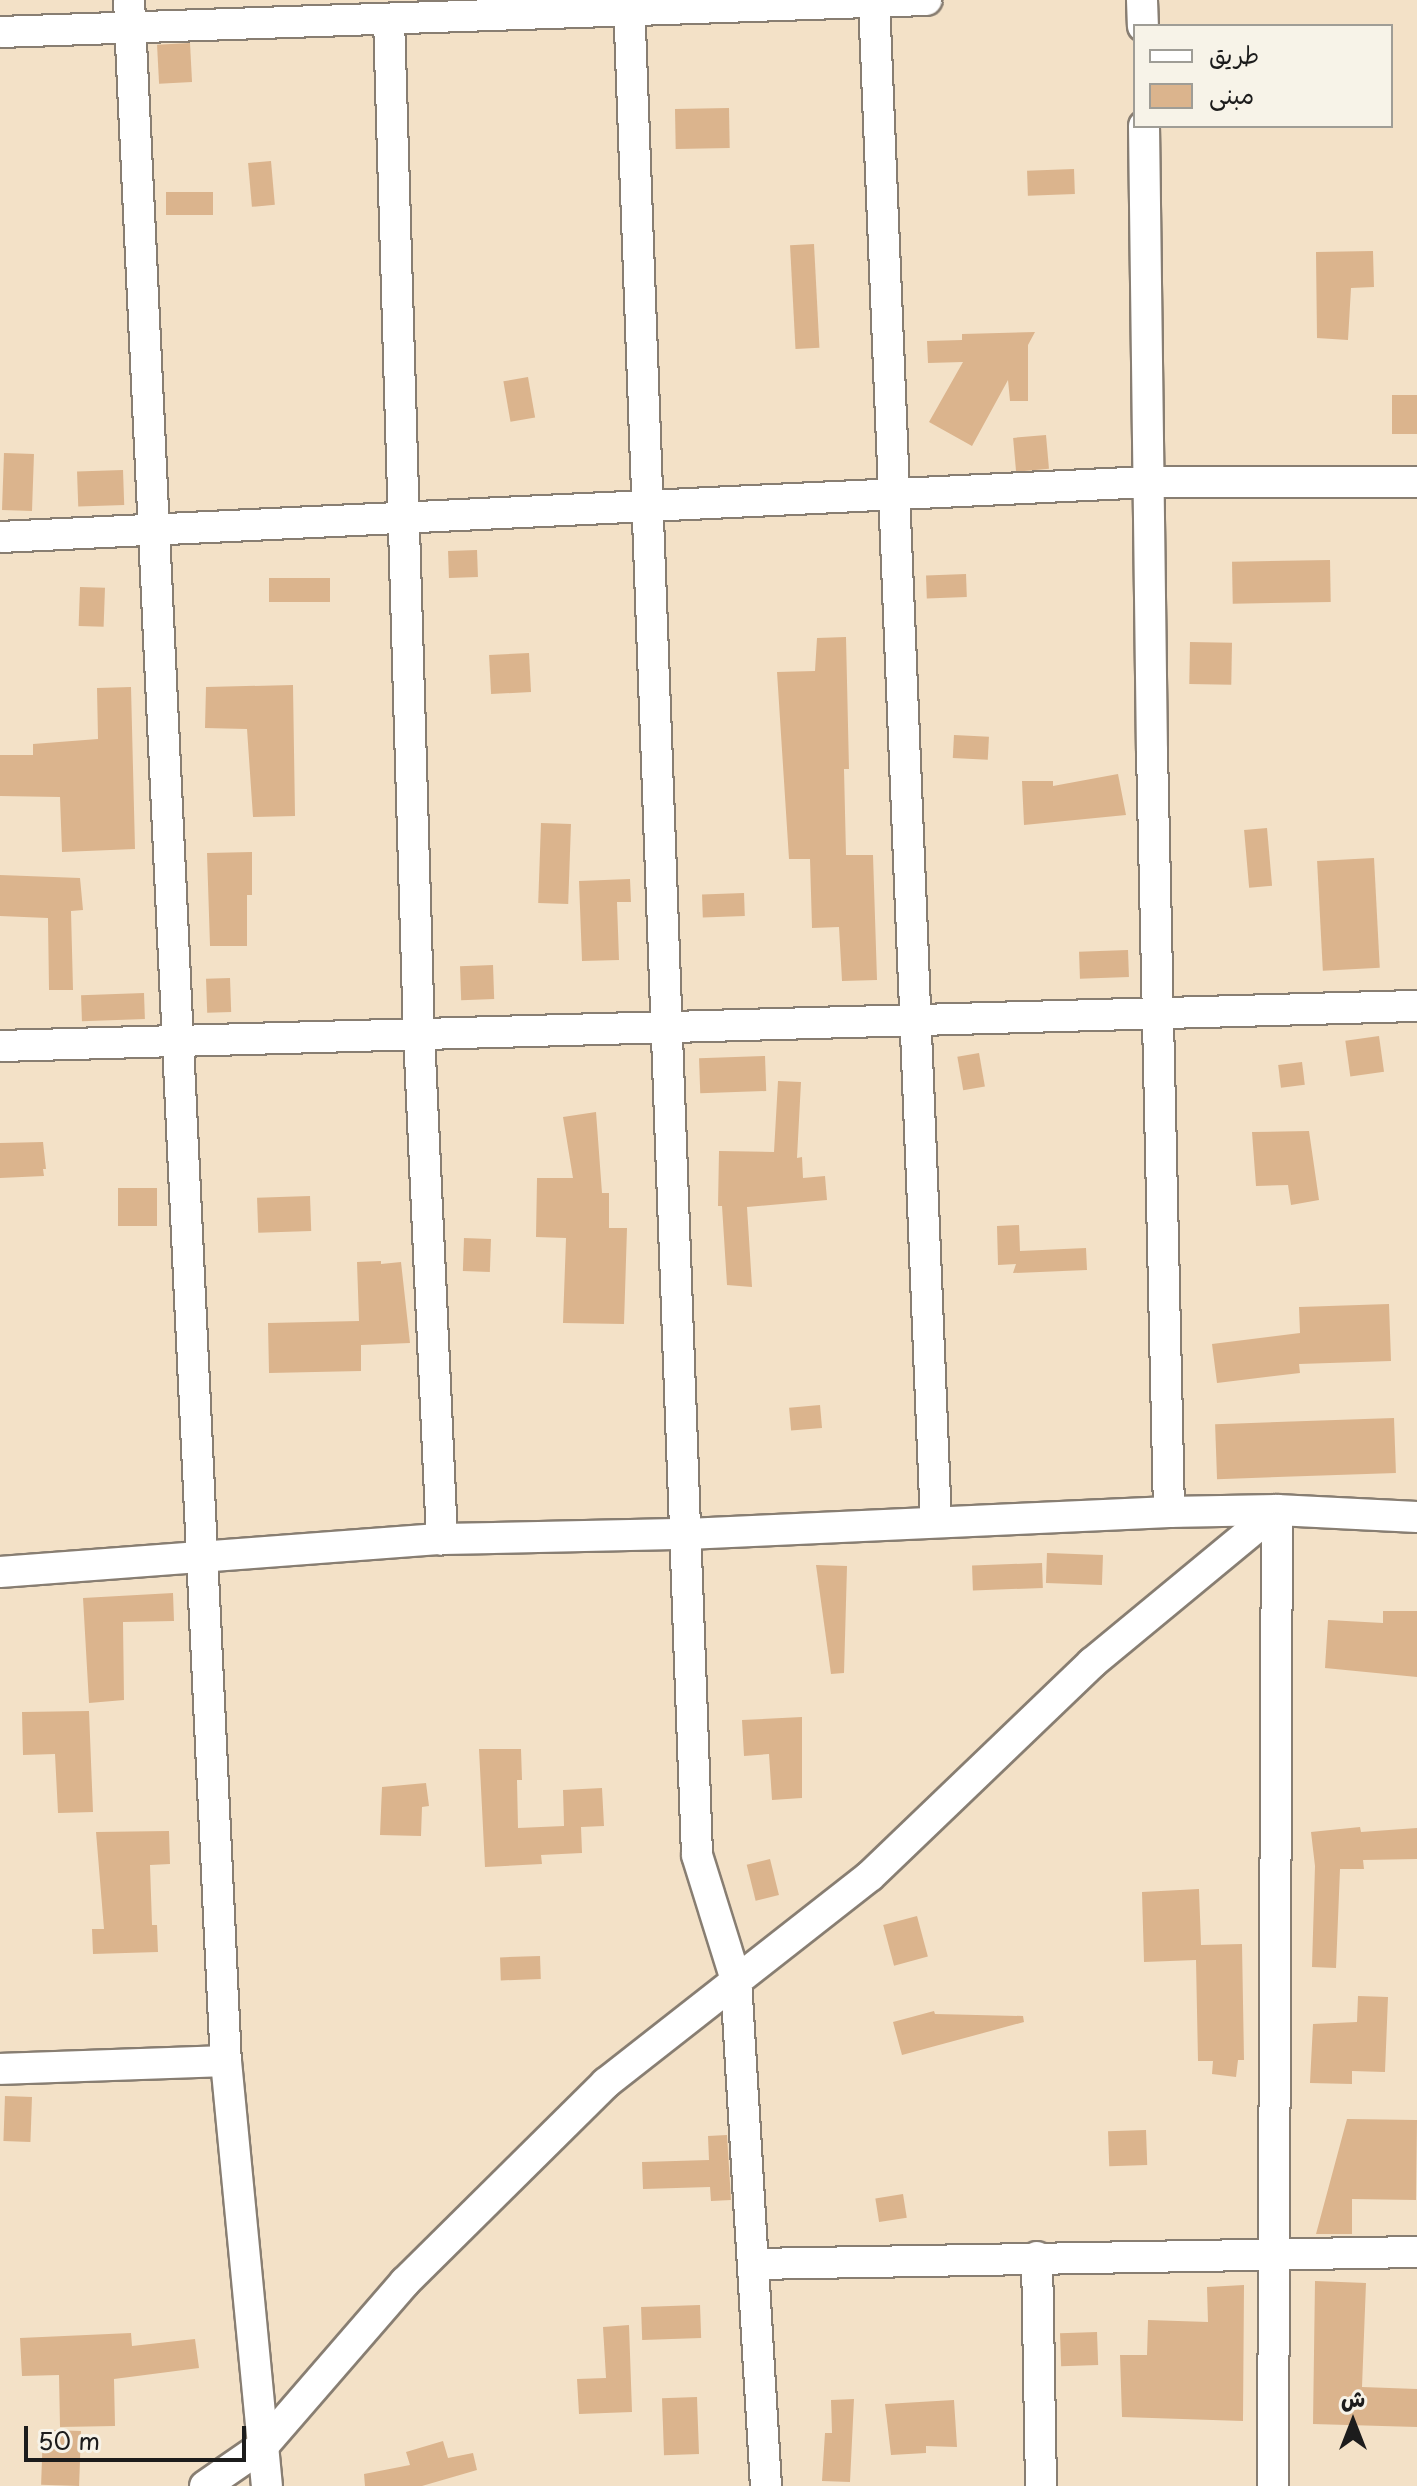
<!DOCTYPE html>
<meta charset="utf-8">
<style>
body{margin:0}
#map{position:relative;width:1417px;height:2486px;overflow:hidden;background:#f3e1c7;font-family:"Playpen Sans","Playpen Sans Arabic",sans-serif}
div>[style]{position:absolute}
.building>*{inset:0;background:#dbb48d;transform-origin:0 0}
.roads{filter:drop-shadow(2px 0 #887e72) drop-shadow(-2px 0 #887e72) drop-shadow(0 2px #887e72) drop-shadow(0 -2px #887e72)}
.minor>*{height:30px;margin:-15px;padding:0 15px;transform-origin:15px;border-radius:15px;background:#fff}
span{translate:-50% -50%;white-space:nowrap;text-align:center;line-height:1.15;-webkit-text-stroke:7px #f7f3e8;paint-order:stroke}
.legend{position:absolute;left:1133px;top:24px;width:260px;height:104px;box-sizing:border-box;background:#f7f3e8;border:2px solid #9f9d96;margin:0;padding:10px 14px;list-style:none;font-size:24px;color:#1c1c1c}
.legend li{display:flex;align-items:center;gap:16px;height:40px}
.legend b{width:40px;border:2px solid #9f9d96}
.north{position:absolute;left:1313px;top:2382px;width:80px;height:80px;-webkit-text-stroke:6px #f7f3e8;paint-order:stroke;rotate:0deg;font-size:22px;font-weight:700;line-height:32px;text-align:center;color:#1c1c1c}
.north::after{content:'';display:block;margin:auto;width:28px;height:36px;background:#1c1c1c;clip-path:polygon(50% 0,100% 100%,50% 72%,0 100%)}
.scale{position:absolute;left:24px;top:2426px;width:222px;height:36px;box-sizing:border-box;border:4px solid #1c1c1c;border-top:0;padding-left:10px;font-size:24px;line-height:28px;white-space:nowrap;color:#1c1c1c;-webkit-text-stroke:6px #f7f3e8;paint-order:stroke}
</style>
<div id="map">
<div class="building">
<div style="left:190px;top:43px;width:39px;height:33px;rotate:87deg"></div>
<div style="left:729px;top:108px;width:40px;height:54px;rotate:89deg"></div>
<div style="left:271px;top:161px;width:44px;height:23px;rotate:85deg"></div>
<div style="left:1074px;top:169px;width:25px;height:47px;rotate:88deg"></div>
<div style="left:213px;top:192px;width:23px;height:47px;rotate:90deg"></div>
<div style="left:814px;top:244px;width:104px;height:24px;rotate:87deg"></div>
<div style="clip-path:polygon(1373px 251px,1374px 287px,1351px 288px,1348px 340px,1317px 338px,1316px 252px)"></div>
<div style="clip-path:polygon(1035px 332px,1028px 345px,1028px 401px,1010px 401px,1008px 380px,972px 446px,929px 422px,963px 362px,928px 363px,927px 341px,962px 340px,962px 334px)"></div>
<div style="left:528px;top:377px;width:41px;height:25px;rotate:80deg"></div>
<div style="left:1392px;top:395px;width:25px;height:39px"></div>
<div style="left:1046px;top:435px;width:34px;height:33px;rotate:85deg"></div>
<div style="left:4px;top:453px;width:30px;height:57px;rotate:2deg"></div>
<div style="left:123px;top:470px;width:35px;height:46px;rotate:88deg"></div>
<div style="left:477px;top:550px;width:27px;height:29px;rotate:88deg"></div>
<div style="left:1330px;top:560px;width:42px;height:98px;rotate:89deg"></div>
<div style="left:966px;top:574px;width:23px;height:40px;rotate:88deg"></div>
<div style="left:269px;top:578px;width:61px;height:24px"></div>
<div style="left:80px;top:587px;width:25px;height:39px;rotate:2deg"></div>
<div style="clip-path:polygon(846px 637px,849px 769px,844px 769px,846px 855px,873px 855px,877px 980px,842px 981px,839px 927px,812px 928px,810px 859px,789px 859px,777px 672px,815px 671px,817px 638px)"></div>
<div style="left:1190px;top:642px;width:42px;height:42px;rotate:1deg"></div>
<div style="left:529px;top:653px;width:39px;height:40px;rotate:87deg"></div>
<div style="clip-path:polygon(293px 685px,295px 816px,253px 817px,247px 729px,205px 728px,206px 687px)"></div>
<div style="clip-path:polygon(131px 687px,135px 849px,62px 852px,60px 797px,0 796px,0 755px,33px 755px,33px 744px,98px 739px,97px 688px)"></div>
<div style="left:954px;top:735px;width:35px;height:23px;rotate:3deg"></div>
<div style="clip-path:polygon(1118px 774px,1126px 815px,1024px 825px,1022px 781px,1053px 781px,1053px 786px)"></div>
<div style="left:541px;top:823px;width:30px;height:80px;rotate:2deg"></div>
<div style="left:1267px;top:828px;width:58px;height:23px;rotate:85deg"></div>
<div style="clip-path:polygon(252px 852px,252px 895px,247px 895px,247px 946px,210px 946px,207px 853px)"></div>
<div style="left:1374px;top:858px;width:110px;height:57px;rotate:87deg"></div>
<div style="clip-path:polygon(0 875px,80px 878px,83px 910px,71px 911px,73px 990px,49px 990px,48px 918px,0 916px)"></div>
<div style="clip-path:polygon(630px 879px,631px 902px,617px 902px,619px 960px,582px 961px,579px 881px)"></div>
<div style="left:744px;top:893px;width:23px;height:42px;rotate:88deg"></div>
<div style="left:1128px;top:950px;width:27px;height:49px;rotate:88deg"></div>
<div style="left:493px;top:965px;width:34px;height:33px;rotate:88deg"></div>
<div style="left:230px;top:978px;width:34px;height:24px;rotate:88deg"></div>
<div style="left:144px;top:993px;width:26px;height:63px;rotate:88deg"></div>
<div style="left:1379px;top:1036px;width:36px;height:34px;rotate:82deg"></div>
<div style="left:979px;top:1053px;width:34px;height:22px;rotate:80deg"></div>
<div style="left:765px;top:1056px;width:35px;height:66px;rotate:88deg"></div>
<div style="left:1302px;top:1062px;width:23px;height:24px;rotate:83deg"></div>
<div style="clip-path:polygon(778px 1081px,801px 1082px,797px 1158px,802px 1157px,803px 1178px,825px 1176px,827px 1200px,747px 1207px,752px 1287px,727px 1285px,722px 1206px,718px 1206px,719px 1151px,774px 1152px)"></div>
<div style="clip-path:polygon(596px 1112px,602px 1193px,609px 1193px,609px 1228px,627px 1228px,624px 1324px,563px 1323px,566px 1238px,536px 1237px,537px 1178px,573px 1178px,563px 1117px)"></div>
<div style="clip-path:polygon(1309px 1131px,1319px 1200px,1291px 1205px,1288px 1185px,1256px 1186px,1252px 1132px)"></div>
<div style="clip-path:polygon(43px 1142px,46px 1169px,43px 1169px,44px 1176px,0 1178px,0 1143px)"></div>
<div style="left:157px;top:1188px;width:38px;height:39px;rotate:90deg"></div>
<div style="left:310px;top:1196px;width:35px;height:53px;rotate:88deg"></div>
<div style="clip-path:polygon(1019px 1225px,1020px 1251px,1086px 1248px,1087px 1270px,1013px 1273px,1016px 1264px,998px 1265px,997px 1226px)"></div>
<div style="left:464px;top:1238px;width:27px;height:33px;rotate:2deg"></div>
<div style="clip-path:polygon(381px 1261px,381px 1264px,401px 1262px,410px 1343px,361px 1345px,361px 1371px,269px 1373px,268px 1323px,359px 1321px,357px 1262px)"></div>
<div style="clip-path:polygon(1389px 1304px,1391px 1361px,1299px 1364px,1300px 1373px,1217px 1383px,1212px 1344px,1300px 1333px,1299px 1307px)"></div>
<div style="left:820px;top:1405px;width:23px;height:31px;rotate:85deg"></div>
<div style="left:1394px;top:1418px;width:55px;height:179px;rotate:88deg"></div>
<div style="left:1047px;top:1553px;width:56px;height:30px;rotate:2deg"></div>
<div style="left:1042px;top:1563px;width:25px;height:70px;rotate:88deg"></div>
<div style="clip-path:polygon(816px 1565px,847px 1566px,844px 1673px,831px 1674px)"></div>
<div style="clip-path:polygon(173px 1593px,174px 1621px,123px 1622px,124px 1700px,89px 1703px,83px 1598px)"></div>
<div style="clip-path:polygon(1383px 1611px,1417px 1611px,1417px 1677px,1325px 1668px,1328px 1620px,1383px 1623px)"></div>
<div style="clip-path:polygon(89px 1711px,93px 1812px,58px 1813px,55px 1754px,23px 1755px,22px 1712px)"></div>
<div style="clip-path:polygon(802px 1717px,802px 1798px,772px 1800px,769px 1754px,744px 1756px,742px 1720px)"></div>
<div style="clip-path:polygon(479px 1749px,521px 1749px,522px 1780px,517px 1780px,518px 1828px,564px 1826px,563px 1790px,602px 1788px,604px 1826px,581px 1827px,582px 1853px,541px 1855px,542px 1864px,485px 1867px)"></div>
<div style="clip-path:polygon(426px 1783px,429px 1806px,422px 1807px,421px 1836px,380px 1835px,382px 1787px)"></div>
<div style="clip-path:polygon(1360px 1827px,1361px 1832px,1417px 1828px,1417px 1859px,1363px 1860px,1364px 1869px,1340px 1869px,1336px 1968px,1312px 1967px,1315px 1866px,1311px 1832px)"></div>
<div style="clip-path:polygon(169px 1831px,170px 1864px,150px 1865px,152px 1925px,157px 1925px,158px 1952px,93px 1954px,92px 1929px,104px 1929px,96px 1832px)"></div>
<div style="left:770px;top:1859px;width:37px;height:24px;rotate:76deg"></div>
<div style="clip-path:polygon(1199px 1889px,1201px 1945px,1242px 1944px,1244px 2060px,1238px 2060px,1236px 2077px,1212px 2074px,1213px 2061px,1198px 2061px,1196px 1960px,1144px 1962px,1142px 1892px)"></div>
<div style="left:917px;top:1916px;width:42px;height:35px;rotate:75deg"></div>
<div style="left:540px;top:1956px;width:23px;height:40px;rotate:88deg"></div>
<div style="clip-path:polygon(1358px 1996px,1388px 1997px,1385px 2072px,1352px 2071px,1352px 2084px,1310px 2083px,1313px 2024px,1357px 2022px)"></div>
<div style="clip-path:polygon(934px 2011px,935px 2014px,1023px 2016px,1024px 2022px,902px 2055px,893px 2022px)"></div>
<div style="left:5px;top:2096px;width:27px;height:45px;rotate:2deg"></div>
<div style="clip-path:polygon(1347px 2119px,1417px 2120px,1416px 2200px,1352px 2199px,1352px 2234px,1316px 2234px)"></div>
<div style="left:1146px;top:2130px;width:35px;height:38px;rotate:88deg"></div>
<div style="clip-path:polygon(727px 2135px,731px 2200px,711px 2201px,710px 2187px,643px 2189px,642px 2162px,709px 2160px,708px 2136px)"></div>
<div style="left:903px;top:2194px;width:24px;height:28px;rotate:81deg"></div>
<div style="clip-path:polygon(1315px 2281px,1366px 2283px,1362px 2387px,1417px 2389px,1417px 2427px,1313px 2424px)"></div>
<div style="clip-path:polygon(1244px 2285px,1243px 2421px,1122px 2417px,1120px 2355px,1147px 2355px,1148px 2320px,1208px 2322px,1207px 2287px)"></div>
<div style="left:700px;top:2305px;width:33px;height:59px;rotate:88deg"></div>
<div style="clip-path:polygon(629px 2325px,632px 2412px,579px 2414px,577px 2379px,606px 2378px,603px 2327px)"></div>
<div style="left:1097px;top:2332px;width:33px;height:37px;rotate:88deg"></div>
<div style="clip-path:polygon(131px 2333px,132px 2346px,195px 2339px,199px 2368px,114px 2379px,115px 2426px,60px 2427px,59px 2375px,22px 2376px,20px 2338px)"></div>
<div style="left:697px;top:2397px;width:57px;height:35px;rotate:88deg"></div>
<div style="clip-path:polygon(854px 2399px,850px 2482px,822px 2481px,825px 2433px,832px 2433px,831px 2400px)"></div>
<div style="clip-path:polygon(954px 2400px,957px 2447px,926px 2446px,926px 2453px,891px 2455px,885px 2404px)"></div>
<div style="left:81px;top:2431px;width:55px;height:38px;rotate:92deg"></div>
<div style="clip-path:polygon(443px 2441px,448px 2458px,473px 2453px,477px 2470px,422px 2486px,365px 2486px,364px 2474px,410px 2465px,406px 2452px)"></div>
</div>
<div class="roads">
<div class="minor">
<div style="left:129px;top:0;width:2063px;rotate:87.31deg"></div>
<div style="left:226px;top:2061px;width:427px;rotate:84.5deg"></div>
<div style="left:629px;top:0;width:1856px;rotate:87.9deg"></div>
<div style="left:697px;top:1855px;width:131px;rotate:72.7deg"></div>
<div style="left:736px;top:1980px;width:507px;rotate:86.61deg"></div>
<div style="left:874px;top:0;width:1523px;rotate:87.67deg"></div>
<div style="left:1142px;top:0;width:26px;rotate:88deg"></div>
<div style="left:389px;top:19px;width:1015px;rotate:88.31deg"></div>
<div style="left:419px;top:1034px;width:506px;rotate:87.39deg"></div>
<div style="left:0;top:32px;width:927px;rotate:-1.98deg"></div>
<div style="left:1144px;top:126px;width:625px;rotate:89.27deg"></div>
<div style="left:1152px;top:751px;width:761px;rotate:88.72deg"></div>
<div style="left:0;top:537px;width:1150px;rotate:-2.74deg"></div>
<div style="left:1149px;top:482px;width:268px"></div>
<div style="left:0;top:1046px;width:1418px;rotate:-1.62deg"></div>
<div style="left:0;top:1572px;width:443px;rotate:-4.3deg"></div>
<div style="left:442px;top:1539px;width:245px;rotate:-1.2deg"></div>
<div style="left:687px;top:1534px;width:483px;rotate:-2.6deg"></div>
<div style="left:1169px;top:1512px;width:108px;rotate:-1.1deg"></div>
<div style="left:1277px;top:1510px;width:140px;rotate:2.9deg"></div>
<div style="left:0;top:2069px;width:226px;rotate:-2deg"></div>
<div style="left:1037px;top:2257px;width:229px;rotate:89deg"></div>
<div style="left:755px;top:2264px;width:662px;rotate:-1.04deg"></div>
<div style="left:205px;top:2486px;width:70px;rotate:-34.6deg"></div>
<div style="left:263px;top:2446px;width:217px;rotate:-49.1deg"></div>
<div style="left:405px;top:2282px;width:283px;rotate:-44.7deg"></div>
<div style="left:606px;top:2083px;width:335px;rotate:-38.1deg"></div>
<div style="left:870px;top:1876px;width:308px;rotate:-43.8deg"></div>
<div style="left:1092px;top:1663px;width:240px;rotate:-39.6deg"></div>
<div style="left:1273px;top:2486px;width:976px;rotate:-89.77deg"></div>
</div>
</div>
<ul class="legend">
<li><b style="height:10px;background:#fff"></b>طريق</li>
<li><b style="height:22px;background:#dbb48d"></b>مبنى</li>
</ul>
<div class="north">ش</div>
<div class="scale">50 m</div>
</div>
